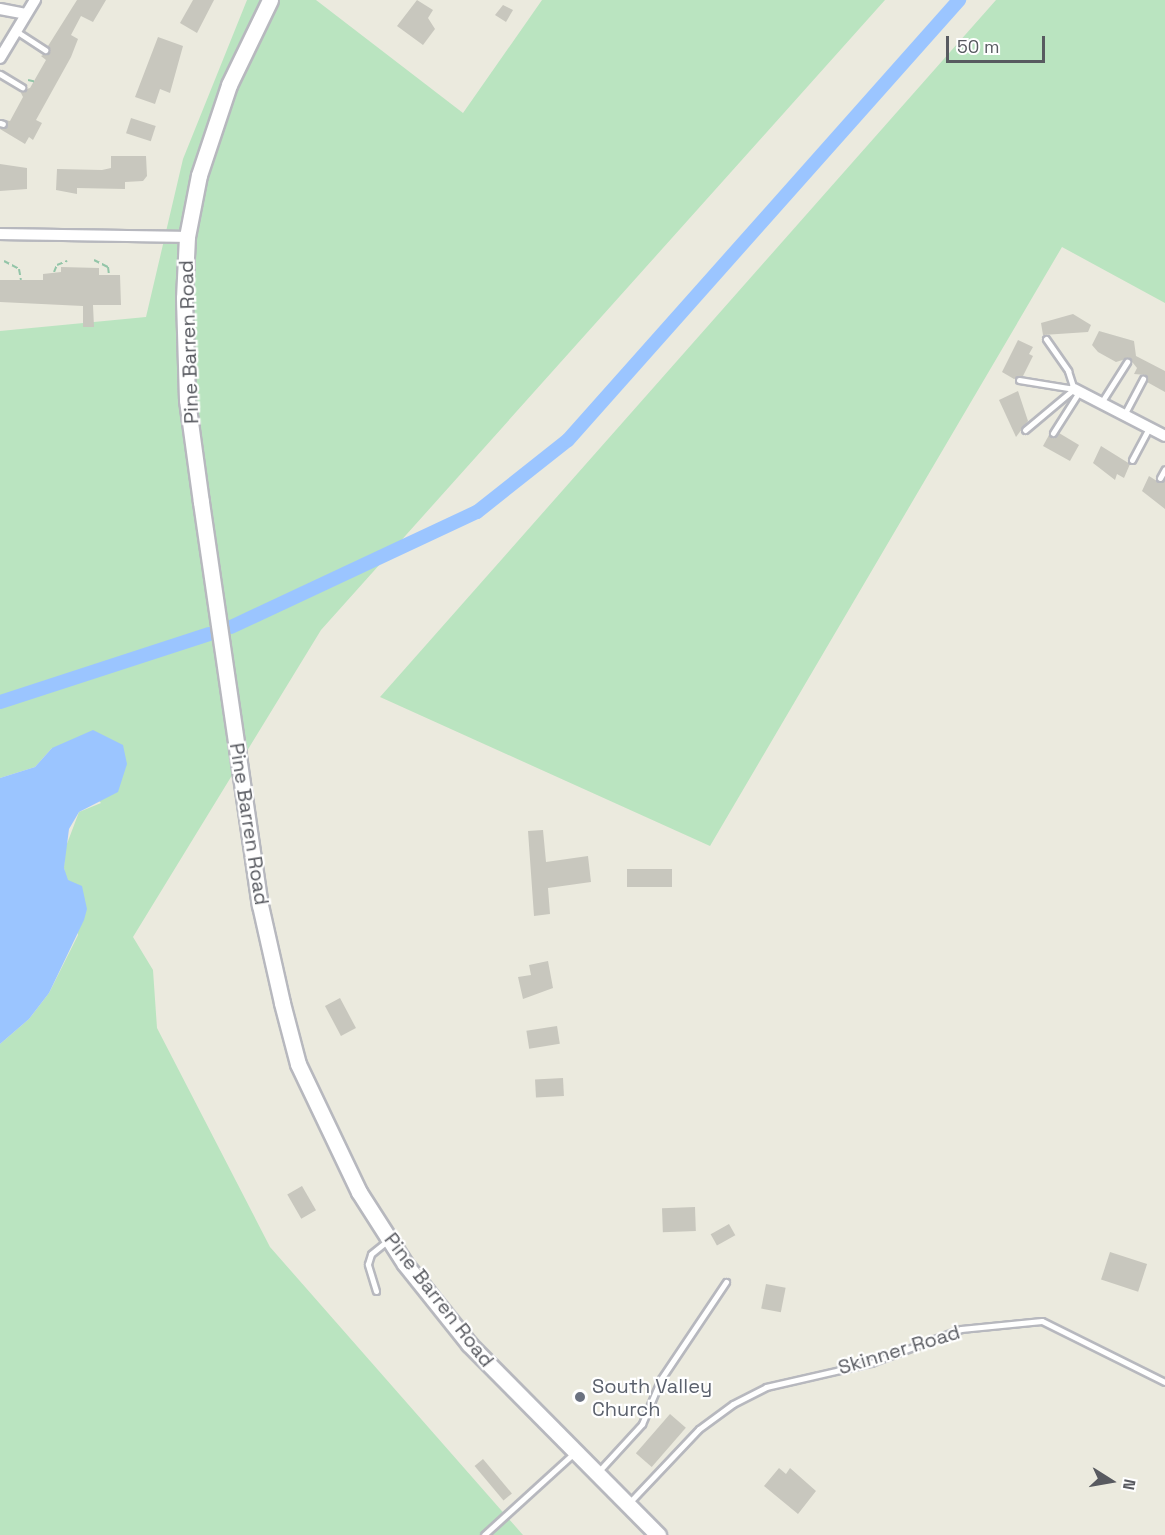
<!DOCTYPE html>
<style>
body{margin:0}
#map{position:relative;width:1165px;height:1535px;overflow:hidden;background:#ebeade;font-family:"Space Grotesk",sans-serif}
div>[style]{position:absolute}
.green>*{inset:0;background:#bae4c0}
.water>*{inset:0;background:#9bc5ff}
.canal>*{height:14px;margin:-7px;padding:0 7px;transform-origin:7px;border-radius:7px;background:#9bc5ff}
.building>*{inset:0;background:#c8c7be;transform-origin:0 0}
.path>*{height:2px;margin-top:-1px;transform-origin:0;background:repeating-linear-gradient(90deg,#93c5a8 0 6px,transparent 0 9px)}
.roads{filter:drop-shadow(2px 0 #b7b8be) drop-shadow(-2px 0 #b7b8be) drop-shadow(0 2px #b7b8be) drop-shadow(0 -2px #b7b8be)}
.service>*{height:5px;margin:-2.5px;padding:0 2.5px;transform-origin:2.5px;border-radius:2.5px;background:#fff}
.minor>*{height:10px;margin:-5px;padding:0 5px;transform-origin:5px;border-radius:5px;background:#fff}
.secondary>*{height:15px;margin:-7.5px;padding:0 7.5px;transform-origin:7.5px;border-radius:7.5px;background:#fff}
.dots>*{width:16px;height:16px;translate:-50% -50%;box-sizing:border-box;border:3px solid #fff;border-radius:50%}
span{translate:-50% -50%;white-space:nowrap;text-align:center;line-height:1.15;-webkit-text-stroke:4.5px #fff;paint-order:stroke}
.street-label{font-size:20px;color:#585a60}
.worship-label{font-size:20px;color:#5b616d}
.left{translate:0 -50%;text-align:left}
.north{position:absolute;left:1081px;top:1451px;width:60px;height:60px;-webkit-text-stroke:4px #fff;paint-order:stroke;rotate:101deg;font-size:16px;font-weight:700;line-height:24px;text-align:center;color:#585a60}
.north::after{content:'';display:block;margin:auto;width:21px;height:27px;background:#585a60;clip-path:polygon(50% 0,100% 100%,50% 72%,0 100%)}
.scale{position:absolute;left:946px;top:36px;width:99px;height:27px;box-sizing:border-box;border:3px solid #585a60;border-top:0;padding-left:8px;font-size:18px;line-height:21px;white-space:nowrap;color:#585a60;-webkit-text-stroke:4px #fff;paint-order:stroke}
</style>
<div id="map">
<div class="green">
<div style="clip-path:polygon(247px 0,316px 0,463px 113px,542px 0,885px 0,321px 630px,133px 937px,153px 970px,157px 1028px,270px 1247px,523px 1535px,0 1535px,0 1044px,29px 1019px,49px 993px,78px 935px,64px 868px,65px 849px,79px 812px,101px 803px,52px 748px,35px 767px,0 778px,0 331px,146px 317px,183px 159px)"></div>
<div style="clip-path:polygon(996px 0,1165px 0,1165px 303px,1062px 247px,710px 846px,380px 697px)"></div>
</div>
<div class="water">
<div style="clip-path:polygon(93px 730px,123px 745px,127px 764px,118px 792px,79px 812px,69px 829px,64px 868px,68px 880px,82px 886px,87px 909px,84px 920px,49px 993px,29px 1019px,0 1044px,0 778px,35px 767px,52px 748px)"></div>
</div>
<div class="canal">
<div style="left:231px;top:627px;width:272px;rotate:-25.1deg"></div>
<div style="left:477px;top:512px;width:116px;rotate:-38.4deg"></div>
<div style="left:568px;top:440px;width:589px;rotate:-48.37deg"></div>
<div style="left:0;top:702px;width:220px;rotate:-18deg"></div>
</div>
<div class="building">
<div style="clip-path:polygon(77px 0,106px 0,93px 22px,81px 16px,71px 35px,78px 39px,71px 57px,36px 120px,42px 123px,33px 140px,29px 137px,25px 144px,0 129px,7px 127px,5px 120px,10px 121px,23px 97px,20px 91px,30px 88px,46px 60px,41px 56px,49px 52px,48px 46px)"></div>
<div style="clip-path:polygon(193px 0,214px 0,197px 33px,180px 23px)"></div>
<div style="clip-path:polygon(417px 0,433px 10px,428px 18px,435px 29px,423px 45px,397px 26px)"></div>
<div style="clip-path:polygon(503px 5px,513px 10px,506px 22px,495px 15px)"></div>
<div style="clip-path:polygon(158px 37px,183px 46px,170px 93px,160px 89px,155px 104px,135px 97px)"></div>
<div style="left:131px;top:118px;width:26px;height:16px;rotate:18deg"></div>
<div style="clip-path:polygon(111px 156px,146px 156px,147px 176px,143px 181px,125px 182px,125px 189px,77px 188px,77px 194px,56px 190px,57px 169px,102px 170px,111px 168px)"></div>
<div style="clip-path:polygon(0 164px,27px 168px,27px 189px,0 191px)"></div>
<div style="clip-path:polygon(61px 267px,99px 268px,99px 275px,120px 275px,121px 305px,93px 305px,94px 327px,83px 327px,83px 306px,0 302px,0 280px,43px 280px,43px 274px,61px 272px)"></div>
<div style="clip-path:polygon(1073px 314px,1091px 325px,1088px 332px,1043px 335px,1041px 323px)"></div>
<div style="clip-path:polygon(1099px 331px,1134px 341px,1136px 356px,1165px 371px,1165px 392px,1147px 382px,1146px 375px,1134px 374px,1137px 368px,1129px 358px,1116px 362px,1098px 352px,1092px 345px)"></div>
<div style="clip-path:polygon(1018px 340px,1033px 347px,1029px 354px,1033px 356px,1023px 376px,1014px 379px,1002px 372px)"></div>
<div style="clip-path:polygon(1018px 391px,1028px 421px,1016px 437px,999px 400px)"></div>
<div style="clip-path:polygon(1059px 433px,1079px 445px,1070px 461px,1043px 446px,1049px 435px)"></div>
<div style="clip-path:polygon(1101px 446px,1130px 464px,1124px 478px,1117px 474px,1115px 480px,1093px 463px)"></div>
<div style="clip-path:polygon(1149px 476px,1160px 483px,1165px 479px,1165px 509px,1142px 491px)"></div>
<div style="clip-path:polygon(543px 830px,546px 862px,588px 856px,591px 882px,548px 888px,550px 914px,534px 916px,528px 831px)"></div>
<div style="left:627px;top:869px;width:45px;height:18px"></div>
<div style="clip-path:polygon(548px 961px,553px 988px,523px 999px,518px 977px,531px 975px,529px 965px)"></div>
<div style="left:340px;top:998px;width:34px;height:17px;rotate:62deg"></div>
<div style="left:557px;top:1026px;width:18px;height:31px;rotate:81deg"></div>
<div style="left:563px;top:1078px;width:18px;height:28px;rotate:87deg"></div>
<div style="left:302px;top:1186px;width:28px;height:17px;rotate:60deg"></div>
<div style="left:695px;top:1207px;width:24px;height:33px;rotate:88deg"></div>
<div style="left:729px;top:1224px;width:13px;height:21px;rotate:61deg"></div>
<div style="left:1110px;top:1252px;width:39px;height:29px;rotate:18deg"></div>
<div style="left:766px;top:1284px;width:20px;height:25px;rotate:11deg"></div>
<div style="left:670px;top:1414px;width:21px;height:52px;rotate:41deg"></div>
<div style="left:483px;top:1459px;width:45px;height:11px;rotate:50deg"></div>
<div style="clip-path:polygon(779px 1468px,786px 1474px,790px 1468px,816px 1491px,798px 1514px,764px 1486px)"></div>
</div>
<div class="path">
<div style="left:28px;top:80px;width:9px;rotate:13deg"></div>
<div style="left:94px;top:260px;width:16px;rotate:27deg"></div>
<div style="left:108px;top:267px;width:8px;rotate:83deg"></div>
<div style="left:4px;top:261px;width:17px;rotate:28deg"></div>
<div style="left:19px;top:269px;width:11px;rotate:80deg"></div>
<div style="left:54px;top:272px;width:8px;rotate:-67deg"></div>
<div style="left:57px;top:265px;width:11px;rotate:-22deg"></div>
</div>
<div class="roads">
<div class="service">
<div style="left:16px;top:31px;width:35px;rotate:33deg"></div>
<div style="left:0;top:74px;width:26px;rotate:31deg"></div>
<div style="left:0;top:123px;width:3px;rotate:18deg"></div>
<div style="left:1046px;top:339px;width:39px;rotate:55deg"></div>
<div style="left:1068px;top:371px;width:19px;rotate:72deg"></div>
<div style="left:1019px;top:380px;width:56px;rotate:9.3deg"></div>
<div style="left:1101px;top:403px;width:49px;rotate:-57.6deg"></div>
<div style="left:1124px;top:415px;width:41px;rotate:-62.2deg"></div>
<div style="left:1025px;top:430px;width:64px;rotate:-39.9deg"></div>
<div style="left:1053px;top:433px;width:49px;rotate:-57.6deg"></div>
<div style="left:1132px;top:460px;width:36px;rotate:-62deg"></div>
<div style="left:1160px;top:478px;width:10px;rotate:-61deg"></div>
<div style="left:376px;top:1291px;width:28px;rotate:-107deg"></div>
<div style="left:368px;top:1264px;width:10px;rotate:-73deg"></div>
<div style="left:371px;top:1254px;width:22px;rotate:-39deg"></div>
<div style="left:599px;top:1471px;width:64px;rotate:-47.5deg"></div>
<div style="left:642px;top:1424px;width:49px;rotate:-67.1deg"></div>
<div style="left:661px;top:1379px;width:117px;rotate:-56.2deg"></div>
<div style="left:628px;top:1504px;width:103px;rotate:-46.6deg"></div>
<div style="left:699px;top:1429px;width:42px;rotate:-36.3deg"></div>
<div style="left:733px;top:1404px;width:37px;rotate:-27deg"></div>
<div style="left:766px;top:1387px;width:108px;rotate:-12.9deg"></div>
<div style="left:871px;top:1363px;width:96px;rotate:-20.7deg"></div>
<div style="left:961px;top:1329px;width:81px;rotate:-5.6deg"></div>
<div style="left:1042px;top:1321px;width:137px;rotate:26.4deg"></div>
<div style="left:484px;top:1535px;width:122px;rotate:-42.3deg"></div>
</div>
<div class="minor">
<div style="left:0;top:9px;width:26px;rotate:11deg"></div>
<div style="left:0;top:58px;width:68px;rotate:-58.9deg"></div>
<div style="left:0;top:234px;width:187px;rotate:0.9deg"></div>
<div style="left:1074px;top:389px;width:102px;rotate:27.3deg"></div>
</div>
<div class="secondary">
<div style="left:270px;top:0;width:94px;rotate:115.8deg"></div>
<div style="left:229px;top:85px;width:95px;rotate:108.4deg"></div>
<div style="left:199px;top:175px;width:63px;rotate:101deg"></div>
<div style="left:187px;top:237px;width:61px;rotate:92.8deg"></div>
<div style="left:184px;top:298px;width:102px;rotate:88.3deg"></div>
<div style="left:187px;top:400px;width:103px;rotate:82.2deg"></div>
<div style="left:201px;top:502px;width:407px;rotate:81.7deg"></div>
<div style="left:260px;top:905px;width:100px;rotate:77.3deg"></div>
<div style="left:282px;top:1003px;width:63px;rotate:75.3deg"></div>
<div style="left:298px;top:1064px;width:142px;rotate:64.5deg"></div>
<div style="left:359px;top:1192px;width:85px;rotate:57.4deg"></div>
<div style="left:405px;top:1264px;width:102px;rotate:51.3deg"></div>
<div style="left:469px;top:1344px;width:269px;rotate:45.3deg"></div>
</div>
</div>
<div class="dots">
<div style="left:580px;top:1397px;background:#6b7280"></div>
</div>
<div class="street-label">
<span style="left:189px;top:342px;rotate:-92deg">Pine Barren Road</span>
<span style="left:249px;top:824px;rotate:81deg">Pine Barren Road</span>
<span style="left:439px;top:1300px;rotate:52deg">Pine Barren Road</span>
<span style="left:899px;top:1350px;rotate:-17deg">Skinner Road</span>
</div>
<div class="worship-label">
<span class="left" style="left:592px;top:1398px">South Valley<br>Church</span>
</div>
<div class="north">N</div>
<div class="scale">50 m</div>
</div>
